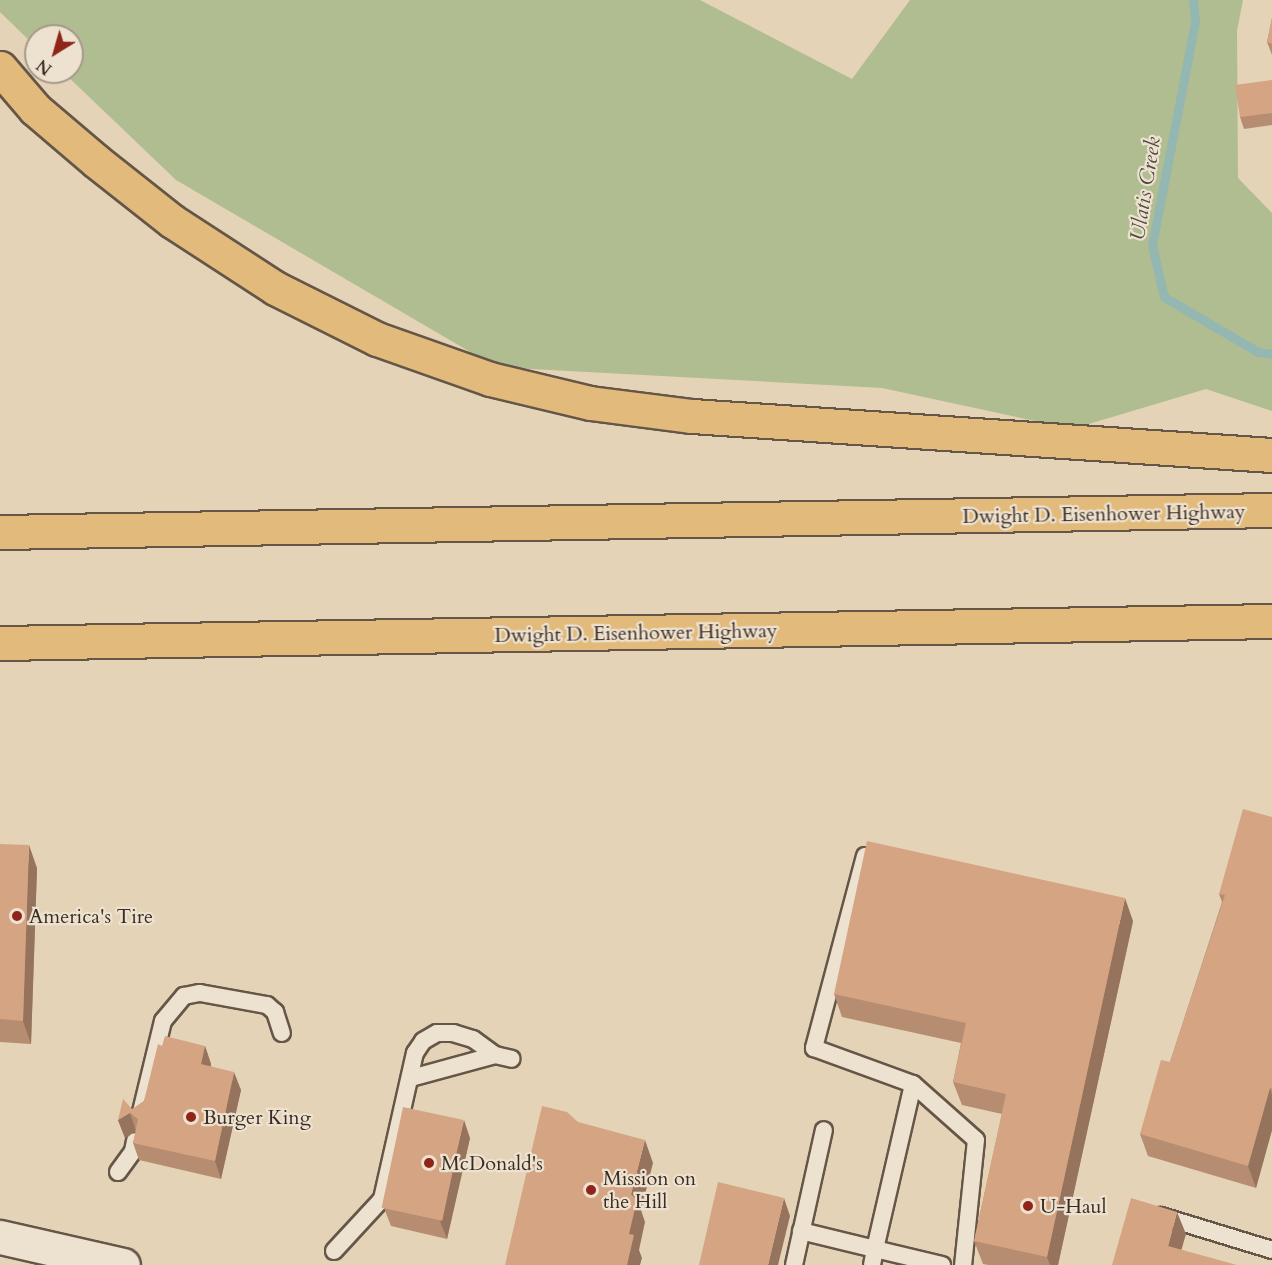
<!DOCTYPE html>
<style>
body{margin:0}
#map{position:relative;width:1272px;height:1265px;overflow:hidden;background:#e4d3b6;font-family:Cardo,serif}
div>[style]{position:absolute}
.green>*{inset:0;background:#b0bd91}
.stream>*{height:9px;margin:-4.5px;padding:0 4.5px;transform-origin:4.5px;border-radius:4.5px;background:#95b7b1}
.roads{filter:drop-shadow(2px 0 #655648) drop-shadow(-2px 0 #655648) drop-shadow(0 2px #655648) drop-shadow(0 -2px #655648)}
.lane>*{height:16px;margin:-8px;padding:0 8px;transform-origin:8px;border-radius:8px;background:#ede2d0}
.secondary>*{height:33px;margin:-16.5px;padding:0 16.5px;transform-origin:16.5px;border-radius:16.5px;background:#ede2d0}
.highway>*{height:33px;margin:-16.5px;padding:0 16.5px;transform-origin:16.5px;border-radius:16.5px;background:#e2ba7b}
.wall>*{inset:0;background:#b78d71}
.shaded-wall>*{inset:0;background:#95735c}
.building>*{inset:0;background:#d5a483;transform-origin:0 0}
.dots>*{width:16px;height:16px;translate:-50% -50%;box-sizing:border-box;border:3px solid #ede2d0;border-radius:50%}
span{translate:-50% -50%;white-space:nowrap;text-align:center;line-height:1.15;-webkit-text-stroke:4.5px #ede2d0;paint-order:stroke}
.street-label{font-size:20px;color:#3b2c23}
.poi-label{font-size:20px;color:#3b2c23}
.left{translate:0 -50%;text-align:left}
.water-label{font-size:21px;color:#4d483f;font-style:italic}
.north{position:absolute;left:24px;top:24px;width:60px;height:60px;box-sizing:border-box;background:#ede2d0;border:2px solid #a6998b;border-radius:50%;rotate:217deg;font-size:16px;font-weight:700;line-height:24px;text-align:center;color:#3b2c23}
.north::after{content:'';display:block;margin:auto;width:21px;height:27px;background:#8f2418;clip-path:polygon(50% 0,100% 100%,50% 72%,0 100%)}
</style>
<div id="map">
<div class="green">
<div style="clip-path:polygon(0 0,700px 0,852px 79px,910px 0,1243px 0,1237px 31px,1238px 178px,1272px 213px,1272px 411px,1206px 389px,1072px 429px,882px 388px,496px 367px,176px 180px,63px 72px,72px 72px,72px 36px,36px 36px,36px 47px,0 12px)"></div>
</div>
<div class="stream">
<div style="left:1193px;top:0;width:22px;rotate:85deg"></div>
<div style="left:1195px;top:22px;width:227px;rotate:100.9deg"></div>
<div style="left:1152px;top:245px;width:53px;rotate:77deg"></div>
<div style="left:1164px;top:297px;width:109px;rotate:30.3deg"></div>
<div style="left:1258px;top:352px;width:14px;rotate:8deg"></div>
</div>
<div class="roads">
<div class="lane">
<div style="left:865px;top:856px;width:199px;rotate:104.9deg"></div>
<div style="left:814px;top:1048px;width:105px;rotate:20deg"></div>
<div style="left:913px;top:1084px;width:84px;rotate:41.6deg"></div>
<div style="left:976px;top:1140px;width:126px;rotate:95.9deg"></div>
<div style="left:411px;top:1078px;width:87px;rotate:-15.3deg"></div>
<div style="left:140px;top:1116px;width:98px;rotate:-76.4deg"></div>
<div style="left:163px;top:1021px;width:33px;rotate:-50deg"></div>
<div style="left:184px;top:996px;width:16px;rotate:-11deg"></div>
<div style="left:200px;top:993px;width:68px;rotate:10.2deg"></div>
<div style="left:267px;top:1005px;width:11px;rotate:41deg"></div>
<div style="left:275px;top:1012px;width:22px;rotate:72deg"></div>
<div style="left:118px;top:1172px;width:26px;rotate:-54deg"></div>
<div style="left:133px;top:1151px;width:10px;rotate:-79deg"></div>
<div style="left:1161px;top:1216px;width:116px;rotate:17deg"></div>
<div style="left:801px;top:1231px;width:76px;rotate:13.7deg"></div>
<div style="left:875px;top:1249px;width:169px;rotate:-77deg"></div>
<div style="left:334px;top:1251px;width:71px;rotate:-47.3deg"></div>
<div style="left:382px;top:1199px;width:150px;rotate:-77.3deg"></div>
<div style="left:415px;top:1053px;width:14px;rotate:-56deg"></div>
<div style="left:423px;top:1041px;width:16px;rotate:-30deg"></div>
<div style="left:437px;top:1033px;width:16px"></div>
<div style="left:453px;top:1033px;width:21px;rotate:17deg"></div>
<div style="left:473px;top:1039px;width:27px;rotate:36deg"></div>
<div style="left:495px;top:1055px;width:17px;rotate:13deg"></div>
<div style="left:794px;top:1265px;width:138px;rotate:-77.5deg"></div>
<div style="left:872px;top:1265px;width:16px;rotate:-79deg"></div>
<div style="left:875px;top:1249px;width:69px;rotate:13.4deg"></div>
</div>
<div class="secondary">
<div style="left:0;top:1237px;width:126px;rotate:12.8deg"></div>
</div>
<div class="highway">
<div style="left:0;top:68px;width:54px;rotate:49.5deg"></div>
<div style="left:35px;top:109px;width:80px;rotate:40.4deg"></div>
<div style="left:96px;top:161px;width:97px;rotate:38.3deg"></div>
<div style="left:172px;top:221px;width:123px;rotate:33deg"></div>
<div style="left:275px;top:288px;width:114px;rotate:26.6deg"></div>
<div style="left:377px;top:339px;width:120px;rotate:19.5deg"></div>
<div style="left:490px;top:379px;width:103px;rotate:13.5deg"></div>
<div style="left:590px;top:403px;width:103px;rotate:7.3deg"></div>
<div style="left:692px;top:416px;width:581px;rotate:3.85deg"></div>
<div style="left:0;top:532px;width:1272px;rotate:-0.99deg"></div>
<div style="left:0;top:643px;width:1272px;rotate:-0.99deg"></div>
</div>
</div>
<div class="wall">
<div style="clip-path:polygon(1272px 18px,1272px 55px,1267px 42px)"></div>
<div style="clip-path:polygon(1272px 80px,1272px 125px,1244px 129px,1240px 117px)"></div>
<div style="clip-path:polygon(1272px 817px,1272px 1130px,1256px 1188px,1148px 1156px,1140px 1134px,1170px 1062px,1222px 902px,1219px 894px)"></div>
<div style="clip-path:polygon(0 844px,37px 868px,31px 1044px,0 1042px)"></div>
<div style="clip-path:polygon(1133px 921px,1058px 1265px,988px 1265px,983px 1264px,974px 1241px,1002px 1114px,962px 1105px,953px 1082px,961px 1043px,842px 1017px,834px 994px)"></div>
<div style="clip-path:polygon(162px 1046px,205px 1046px,211px 1064px,211px 1066px,241px 1090px,221px 1179px,139px 1160px,133px 1143px,136px 1131px,125px 1138px,118px 1120px,144px 1101px)"></div>
<div style="clip-path:polygon(470px 1138px,447px 1239px,391px 1226px,384px 1208px)"></div>
</div>
<div class="shaded-wall">
<div style="clip-path:polygon(29px 845px,37px 868px,31px 1044px,23px 1021px)"></div>
<div style="clip-path:polygon(1125px 898px,1133px 921px,1058px 1265px,1050px 1265px,1047px 1257px)"></div>
<div style="clip-path:polygon(205px 1046px,211px 1064px,207px 1082px,201px 1064px)"></div>
<div style="clip-path:polygon(234px 1072px,241px 1090px,221px 1179px,215px 1161px)"></div>
<div style="clip-path:polygon(1270px 1088px,1272px 1095px,1272px 1130px,1256px 1188px,1248px 1166px)"></div>
<div style="clip-path:polygon(130px 1113px,136px 1131px,125px 1138px,118px 1120px)"></div>
<div style="clip-path:polygon(464px 1120px,470px 1138px,447px 1239px,440px 1221px)"></div>
<div style="clip-path:polygon(645px 1140px,653px 1163px,641px 1210px,645px 1222px,639px 1250px,642px 1258px,640px 1265px,627px 1265px,631px 1194px)"></div>
<div style="clip-path:polygon(784px 1198px,790px 1216px,778px 1265px,768px 1265px)"></div>
<div style="clip-path:polygon(1177px 1212px,1186px 1234px,1177px 1265px,1168px 1246px)"></div>
</div>
<div class="building">
<div style="clip-path:polygon(1272px 18px,1272px 44px,1267px 42px)"></div>
<div style="clip-path:polygon(1272px 80px,1272px 113px,1240px 117px,1235px 85px)"></div>
<div style="clip-path:polygon(1243px 809px,1272px 817px,1272px 1089px,1270px 1088px,1248px 1166px,1140px 1134px,1161px 1060px,1170px 1062px,1225px 895px,1219px 894px)"></div>
<div style="clip-path:polygon(867px 841px,1125px 898px,1047px 1257px,974px 1241px,1006px 1094px,953px 1082px,966px 1023px,834px 994px)"></div>
<div style="clip-path:polygon(0 844px,29px 845px,23px 1021px,0 1019px)"></div>
<div style="clip-path:polygon(165px 1036px,205px 1046px,201px 1064px,234px 1072px,215px 1161px,133px 1143px,138px 1119px,130px 1113px,118px 1120px,123px 1099px,132px 1109px,144px 1101px,158px 1044px,162px 1046px)"></div>
<div style="clip-path:polygon(542px 1106px,567px 1112px,578px 1122px,645px 1140px,631px 1194px,637px 1200px,629px 1234px,634px 1235px,627px 1265px,505px 1265px)"></div>
<div style="left:403px;top:1107px;width:62px;height:103px;rotate:12deg"></div>
<div style="clip-path:polygon(718px 1182px,784px 1198px,768px 1265px,699px 1265px)"></div>
<div style="clip-path:polygon(1131px 1198px,1177px 1212px,1168px 1246px,1237px 1265px,1112px 1265px)"></div>
</div>
<div class="dots">
<div style="left:17px;top:916px;background:#8f2418"></div>
<div style="left:191px;top:1117px;background:#8f2418"></div>
<div style="left:429px;top:1163px;background:#8f2418"></div>
<div style="left:591px;top:1190px;background:#8f2418"></div>
<div style="left:1028px;top:1206px;background:#8f2418"></div>
</div>
<div class="street-label">
<span style="left:1104px;top:514px;rotate:-1deg">Dwight D. Eisenhower Highway</span>
<span style="left:636px;top:633px;rotate:-1deg">Dwight D. Eisenhower Highway</span>
</div>
<div class="poi-label">
<span class="left" style="left:29px;top:916px">America's Tire</span>
<span class="left" style="left:203px;top:1117px">Burger King</span>
<span class="left" style="left:441px;top:1163px">McDonald's</span>
<span class="left" style="left:603px;top:1190px">Mission on<br>the Hill</span>
<span class="left" style="left:1040px;top:1206px">U-Haul</span>
</div>
<div class="water-label">
<span style="left:1146px;top:189px;rotate:-81deg">Ulatis Creek</span>
</div>
<div class="north">N</div>
</div>
